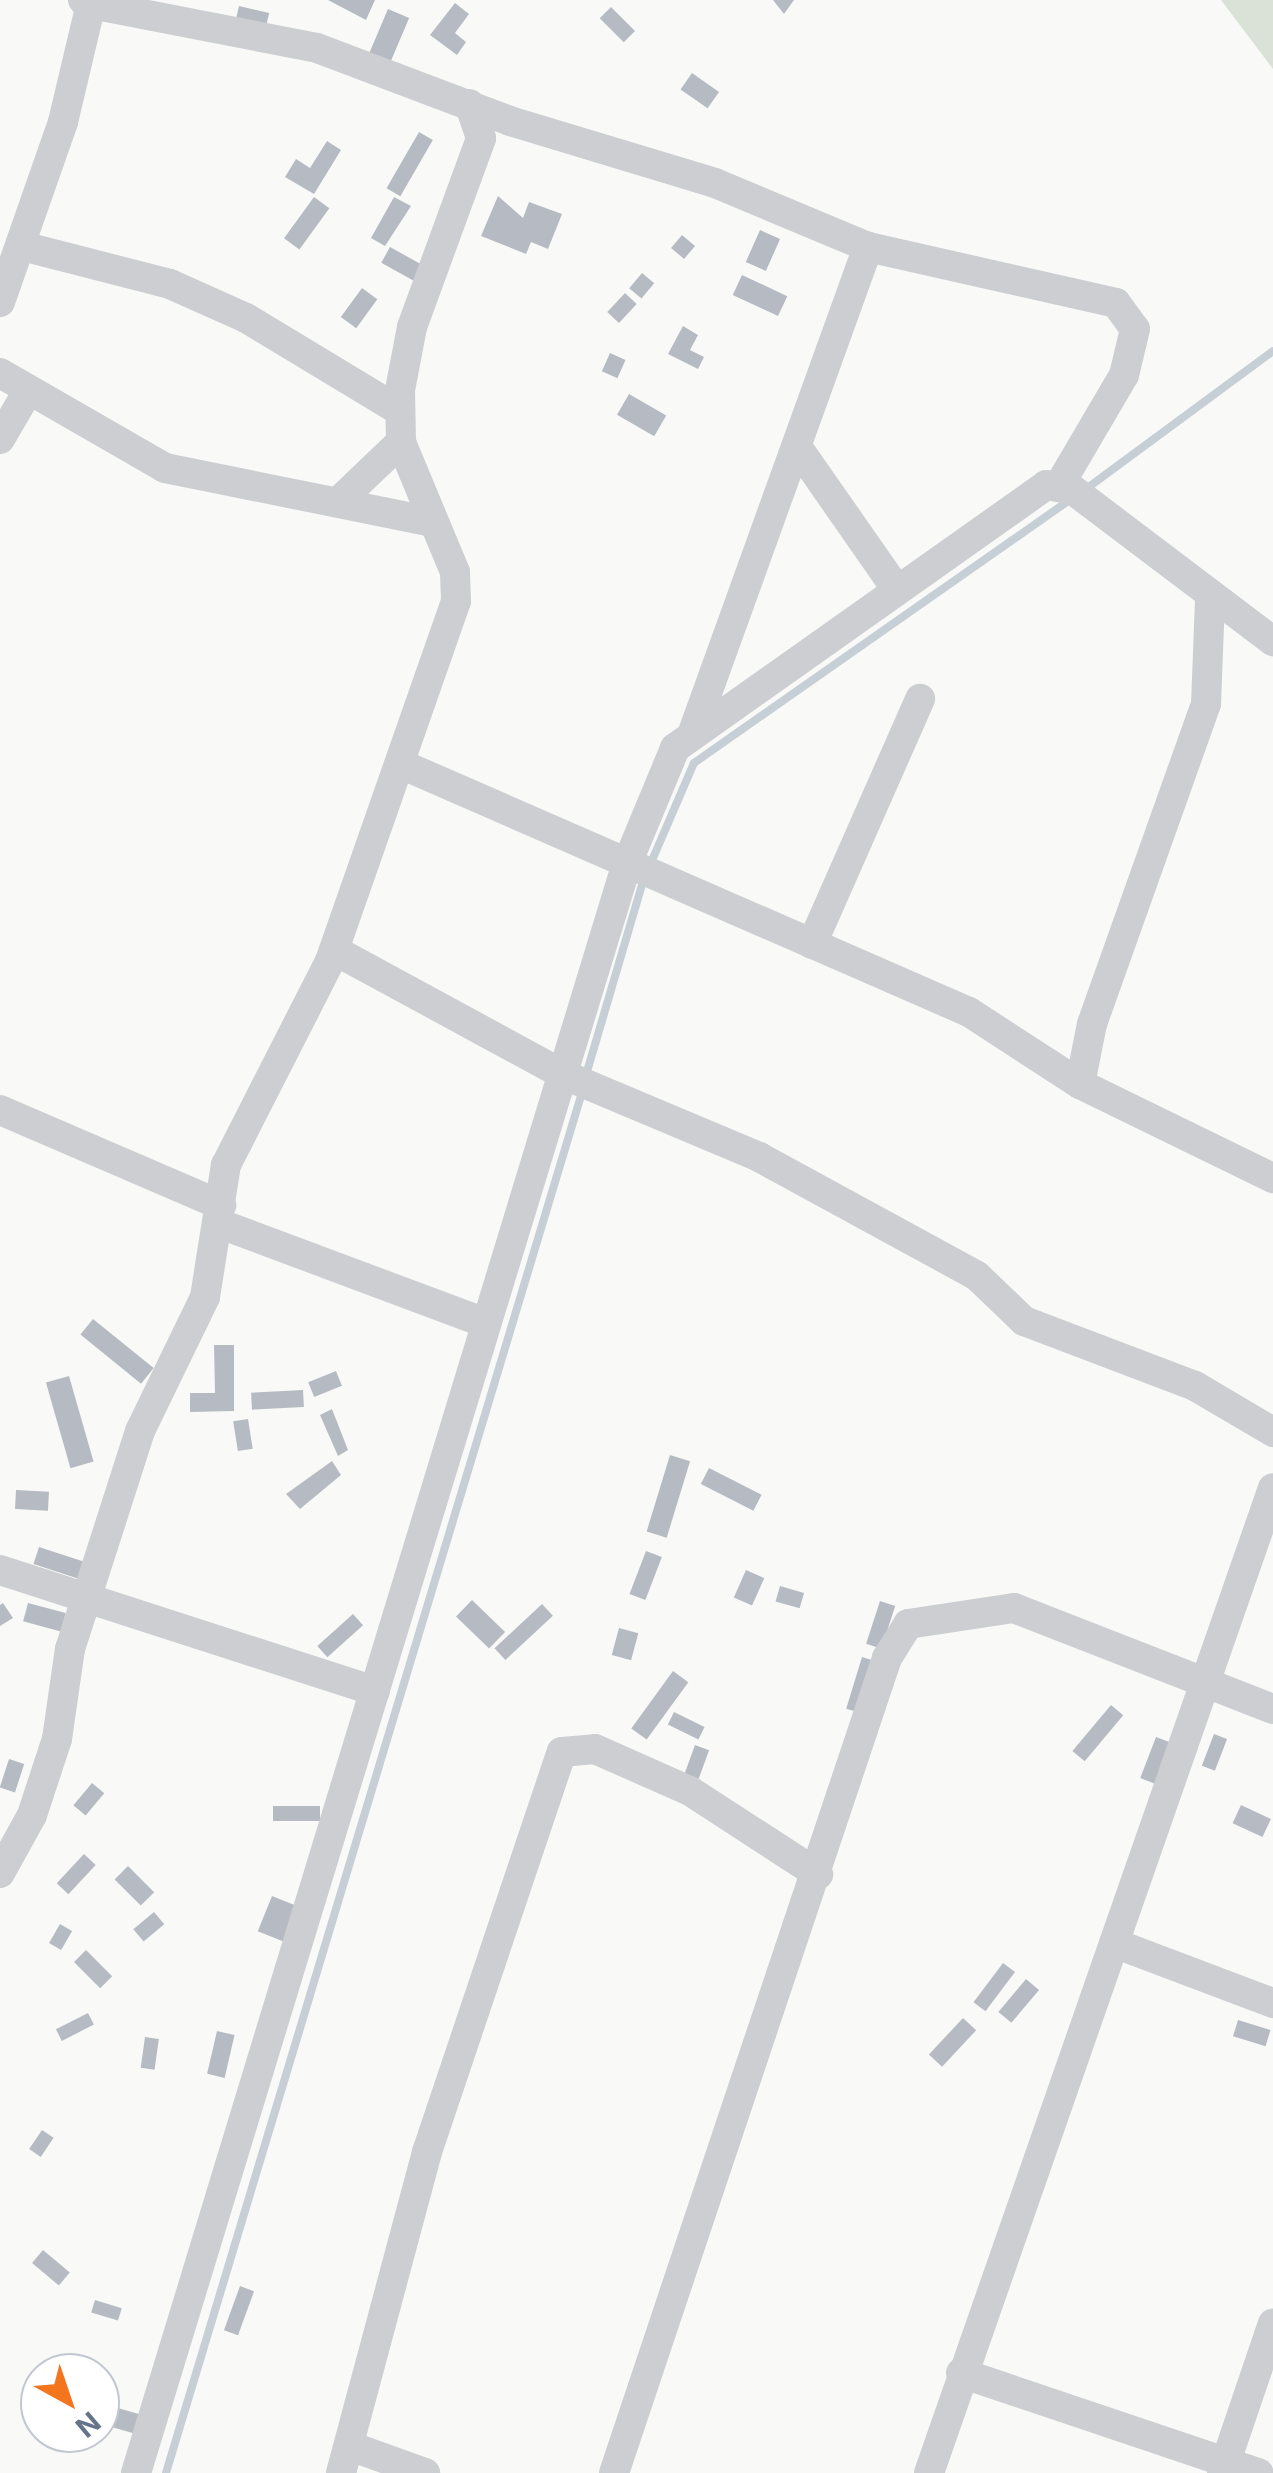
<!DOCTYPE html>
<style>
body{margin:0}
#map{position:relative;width:1273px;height:2473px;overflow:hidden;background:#f9faf7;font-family:Inter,sans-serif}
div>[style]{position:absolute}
.green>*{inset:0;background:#dae2d7}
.stream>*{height:8px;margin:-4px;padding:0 4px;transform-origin:4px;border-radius:4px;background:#c7cfd6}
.building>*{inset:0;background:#b6bbc3;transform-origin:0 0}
.minor>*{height:30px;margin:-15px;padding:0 15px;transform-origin:15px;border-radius:15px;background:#ccced2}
span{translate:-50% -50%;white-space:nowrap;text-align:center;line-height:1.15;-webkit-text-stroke:10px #fff;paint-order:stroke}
.north{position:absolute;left:20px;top:2353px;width:100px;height:100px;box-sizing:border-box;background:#fff;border:2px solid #c2c7d1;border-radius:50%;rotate:140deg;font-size:28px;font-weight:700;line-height:40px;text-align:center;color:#66748b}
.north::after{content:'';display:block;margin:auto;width:35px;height:45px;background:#f3751d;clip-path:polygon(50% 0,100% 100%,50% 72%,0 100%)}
</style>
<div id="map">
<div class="green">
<div style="clip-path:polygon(1221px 0,1273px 0,1273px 69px)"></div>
</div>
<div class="stream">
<div style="left:1086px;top:489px;width:232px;rotate:-36.4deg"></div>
<div style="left:650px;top:865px;width:111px;rotate:-66.7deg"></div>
<div style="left:694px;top:763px;width:460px;rotate:-35deg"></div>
<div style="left:586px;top:1075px;width:205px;rotate:-73.6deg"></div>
<div style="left:166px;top:2473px;width:1445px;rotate:-73.23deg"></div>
</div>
<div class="building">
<div style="clip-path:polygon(328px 0,375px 0,366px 20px)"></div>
<div style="clip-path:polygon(773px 0,794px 0,784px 14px)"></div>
<div style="clip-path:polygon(455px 3px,469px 14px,455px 33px,466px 42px,457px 55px,430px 35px)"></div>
<div style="left:239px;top:6px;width:31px;height:16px;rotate:13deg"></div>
<div style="left:611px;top:7px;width:34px;height:16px;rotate:45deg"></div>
<div style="left:388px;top:9px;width:23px;height:56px;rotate:23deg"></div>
<div style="left:692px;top:73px;width:33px;height:20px;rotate:35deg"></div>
<div style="left:419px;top:132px;width:16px;height:65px;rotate:30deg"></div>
<div style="clip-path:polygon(327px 141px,341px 150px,314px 194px,285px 177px,296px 159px,310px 168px)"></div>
<div style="clip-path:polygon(498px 196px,523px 218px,529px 202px,562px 214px,548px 249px,531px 242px,526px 254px,481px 236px)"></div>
<div style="left:314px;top:197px;width:19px;height:51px;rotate:36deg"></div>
<div style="clip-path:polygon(394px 197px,411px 206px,385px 246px,371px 238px)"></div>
<div style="left:760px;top:230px;width:22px;height:35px;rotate:24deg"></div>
<div style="left:682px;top:235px;width:17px;height:17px;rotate:40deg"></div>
<div style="left:390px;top:247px;width:37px;height:18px;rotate:29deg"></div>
<div style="left:642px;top:273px;width:16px;height:20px;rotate:40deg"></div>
<div style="left:742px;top:275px;width:50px;height:22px;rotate:25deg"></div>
<div style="left:362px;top:288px;width:19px;height:36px;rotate:36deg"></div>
<div style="left:625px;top:293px;width:16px;height:26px;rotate:43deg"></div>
<div style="clip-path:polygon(683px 326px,698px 335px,690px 350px,704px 357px,698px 369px,668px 354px)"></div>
<div style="left:610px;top:353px;width:17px;height:20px;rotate:24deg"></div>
<div style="left:629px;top:394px;width:43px;height:24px;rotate:30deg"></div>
<div style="left:93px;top:1319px;width:78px;height:20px;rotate:39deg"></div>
<div style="clip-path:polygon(214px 1345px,234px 1345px,234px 1411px,190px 1412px,190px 1393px,215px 1393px)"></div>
<div style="left:336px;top:1371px;width:16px;height:30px;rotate:68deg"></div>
<div style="left:69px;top:1376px;width:89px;height:24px;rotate:74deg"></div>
<div style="left:303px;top:1390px;width:17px;height:52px;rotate:87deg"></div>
<div style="clip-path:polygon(332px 1409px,348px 1450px,338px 1456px,320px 1415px)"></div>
<div style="left:248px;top:1419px;width:30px;height:15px;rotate:81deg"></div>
<div style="left:670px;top:1455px;width:21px;height:80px;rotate:17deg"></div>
<div style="clip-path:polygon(332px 1461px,341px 1475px,300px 1509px,286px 1494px)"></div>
<div style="left:709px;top:1468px;width:59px;height:18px;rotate:27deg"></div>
<div style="left:16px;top:1490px;width:33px;height:19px;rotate:3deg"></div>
<div style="left:39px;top:1547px;width:54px;height:18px;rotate:18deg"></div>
<div style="left:646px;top:1551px;width:17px;height:46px;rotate:21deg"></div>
<div style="left:746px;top:1570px;width:20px;height:30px;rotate:24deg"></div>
<div style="left:780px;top:1586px;width:25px;height:16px;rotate:16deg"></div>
<div style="left:472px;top:1600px;width:46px;height:23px;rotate:44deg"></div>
<div style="left:880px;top:1601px;width:16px;height:45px;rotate:18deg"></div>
<div style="clip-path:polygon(3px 1603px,13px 1618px,0 1626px,0 1605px)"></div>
<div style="left:28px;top:1603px;width:39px;height:19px;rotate:15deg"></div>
<div style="left:542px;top:1604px;width:16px;height:65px;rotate:47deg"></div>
<div style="left:353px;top:1614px;width:15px;height:48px;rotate:48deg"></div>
<div style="left:619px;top:1628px;width:20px;height:28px;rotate:15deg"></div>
<div style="left:862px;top:1657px;width:17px;height:54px;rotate:17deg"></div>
<div style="left:673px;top:1671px;width:19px;height:71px;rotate:36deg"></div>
<div style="left:1111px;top:1705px;width:16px;height:60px;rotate:40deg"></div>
<div style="left:674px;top:1712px;width:34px;height:14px;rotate:26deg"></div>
<div style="left:1214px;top:1734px;width:14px;height:34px;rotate:21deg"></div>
<div style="left:1156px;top:1737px;width:17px;height:44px;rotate:21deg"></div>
<div style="left:695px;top:1745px;width:15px;height:35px;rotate:20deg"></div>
<div style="left:9px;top:1759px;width:16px;height:30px;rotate:18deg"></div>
<div style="left:92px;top:1783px;width:16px;height:29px;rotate:40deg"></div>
<div style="left:1241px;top:1805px;width:33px;height:20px;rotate:25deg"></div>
<div style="left:320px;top:1806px;width:15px;height:47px;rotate:90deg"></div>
<div style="left:84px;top:1854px;width:16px;height:40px;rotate:43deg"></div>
<div style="left:128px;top:1866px;width:37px;height:19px;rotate:45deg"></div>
<div style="left:272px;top:1896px;width:27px;height:38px;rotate:22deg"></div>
<div style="left:154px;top:1912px;width:16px;height:27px;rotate:50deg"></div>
<div style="left:60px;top:1924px;width:14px;height:22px;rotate:30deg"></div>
<div style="left:86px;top:1950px;width:37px;height:17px;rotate:45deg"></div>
<div style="left:1003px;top:1963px;width:15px;height:49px;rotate:37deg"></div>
<div style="left:1026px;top:1979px;width:17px;height:43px;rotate:40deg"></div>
<div style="left:88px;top:2013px;width:13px;height:36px;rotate:63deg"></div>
<div style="left:963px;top:2018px;width:18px;height:50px;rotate:43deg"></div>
<div style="left:1238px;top:2020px;width:34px;height:17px;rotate:17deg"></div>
<div style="left:217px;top:2031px;width:18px;height:44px;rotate:13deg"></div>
<div style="left:145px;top:2037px;width:14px;height:31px;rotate:8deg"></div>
<div style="left:42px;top:2130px;width:14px;height:23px;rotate:34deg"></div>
<div style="left:43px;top:2250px;width:35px;height:17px;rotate:40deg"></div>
<div style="left:240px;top:2286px;width:15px;height:47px;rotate:20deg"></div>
<div style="left:95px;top:2300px;width:28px;height:13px;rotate:17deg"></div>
<div style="left:104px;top:2404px;width:48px;height:20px;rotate:16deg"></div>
</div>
<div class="minor">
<div style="left:91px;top:4px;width:230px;rotate:11deg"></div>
<div style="left:317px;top:48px;width:206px;rotate:20.7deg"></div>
<div style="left:510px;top:121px;width:214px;rotate:16.8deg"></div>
<div style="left:715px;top:183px;width:166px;rotate:22.7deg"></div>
<div style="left:868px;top:247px;width:254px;rotate:12.7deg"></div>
<div style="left:1116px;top:303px;width:32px;rotate:54deg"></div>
<div style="left:1135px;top:329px;width:47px;rotate:103.4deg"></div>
<div style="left:1124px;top:375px;width:126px;rotate:120.4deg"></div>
<div style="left:22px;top:246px;width:153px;rotate:14.4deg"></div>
<div style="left:170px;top:284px;width:83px;rotate:24.1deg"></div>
<div style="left:246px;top:318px;width:180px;rotate:31.1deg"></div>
<div style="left:0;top:302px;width:191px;rotate:-70.7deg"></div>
<div style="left:63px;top:122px;width:121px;rotate:-76.7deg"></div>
<div style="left:91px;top:4px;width:9px;rotate:-153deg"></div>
<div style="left:0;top:373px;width:190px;rotate:29.9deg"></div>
<div style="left:165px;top:468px;width:273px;rotate:11.4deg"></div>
<div style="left:0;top:439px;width:56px;rotate:-59.7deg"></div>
<div style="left:798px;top:448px;width:173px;rotate:55.1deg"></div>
<div style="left:339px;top:501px;width:86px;rotate:-43.6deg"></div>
<div style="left:693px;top:732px;width:516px;rotate:-70.16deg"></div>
<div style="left:403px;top:765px;width:618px;rotate:23.58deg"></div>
<div style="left:969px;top:1012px;width:132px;rotate:33deg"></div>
<div style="left:1080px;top:1084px;width:215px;rotate:26deg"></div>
<div style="left:812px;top:944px;width:268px;rotate:-66.2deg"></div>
<div style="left:334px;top:950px;width:260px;rotate:28.5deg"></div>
<div style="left:562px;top:1074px;width:214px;rotate:22.8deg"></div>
<div style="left:759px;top:1157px;width:248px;rotate:28.6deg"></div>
<div style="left:977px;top:1276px;width:65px;rotate:43.8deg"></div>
<div style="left:1024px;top:1321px;width:183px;rotate:20.8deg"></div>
<div style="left:1195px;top:1386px;width:91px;rotate:30.5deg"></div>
<div style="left:1080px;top:1084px;width:61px;rotate:-78.7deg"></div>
<div style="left:1092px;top:1024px;width:340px;rotate:-70.4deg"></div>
<div style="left:1206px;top:704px;width:103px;rotate:-87.8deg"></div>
<div style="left:0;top:1110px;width:241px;rotate:23.3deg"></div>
<div style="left:218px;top:1223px;width:286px;rotate:20.5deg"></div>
<div style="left:0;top:1570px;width:394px;rotate:17.9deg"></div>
<div style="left:0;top:1873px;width:66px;rotate:-61.1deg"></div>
<div style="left:32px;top:1815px;width:80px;rotate:-71.8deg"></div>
<div style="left:57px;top:1739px;width:91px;rotate:-81.8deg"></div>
<div style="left:70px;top:1649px;width:229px;rotate:-72.2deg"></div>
<div style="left:140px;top:1431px;width:149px;rotate:-64.1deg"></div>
<div style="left:205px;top:1297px;width:134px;rotate:-81deg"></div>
<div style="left:226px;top:1165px;width:229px;rotate:-63deg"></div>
<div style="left:330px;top:961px;width:381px;rotate:-70.7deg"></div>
<div style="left:456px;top:601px;width:29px;rotate:-92deg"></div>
<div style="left:455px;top:572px;width:141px;rotate:-112.6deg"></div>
<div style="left:401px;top:442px;width:52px;rotate:-91.1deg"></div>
<div style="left:400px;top:390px;width:64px;rotate:-79.2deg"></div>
<div style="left:412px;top:327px;width:201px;rotate:-69.9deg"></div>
<div style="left:481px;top:138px;width:36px;rotate:-109deg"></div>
<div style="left:1114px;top:1943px;width:170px;rotate:20.7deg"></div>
<div style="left:961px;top:2373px;width:314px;rotate:18.6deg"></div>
<div style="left:350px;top:2446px;width:80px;rotate:19.8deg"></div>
<div style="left:136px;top:2473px;width:1680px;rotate:-73.04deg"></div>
<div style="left:626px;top:866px;width:128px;rotate:-67.4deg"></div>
<div style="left:675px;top:748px;width:455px;rotate:-35.3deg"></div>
<div style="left:1046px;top:485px;width:27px;rotate:10deg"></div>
<div style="left:1073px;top:490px;width:251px;rotate:37.1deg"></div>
<div style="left:341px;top:2473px;width:332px;rotate:-75deg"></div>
<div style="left:427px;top:2152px;width:422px;rotate:-71.4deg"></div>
<div style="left:562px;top:1752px;width:33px;rotate:-5deg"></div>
<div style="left:595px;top:1749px;width:104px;rotate:23.9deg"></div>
<div style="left:690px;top:1791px;width:153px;rotate:33deg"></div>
<div style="left:614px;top:2473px;width:860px;rotate:-71.48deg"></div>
<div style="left:887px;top:1658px;width:40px;rotate:-58deg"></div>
<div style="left:908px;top:1624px;width:107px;rotate:-8.6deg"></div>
<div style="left:1014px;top:1608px;width:278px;rotate:21.3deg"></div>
<div style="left:929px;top:2473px;width:1043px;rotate:-70.75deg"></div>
<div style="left:1222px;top:2473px;width:158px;rotate:-71.2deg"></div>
</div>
<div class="north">N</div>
</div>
